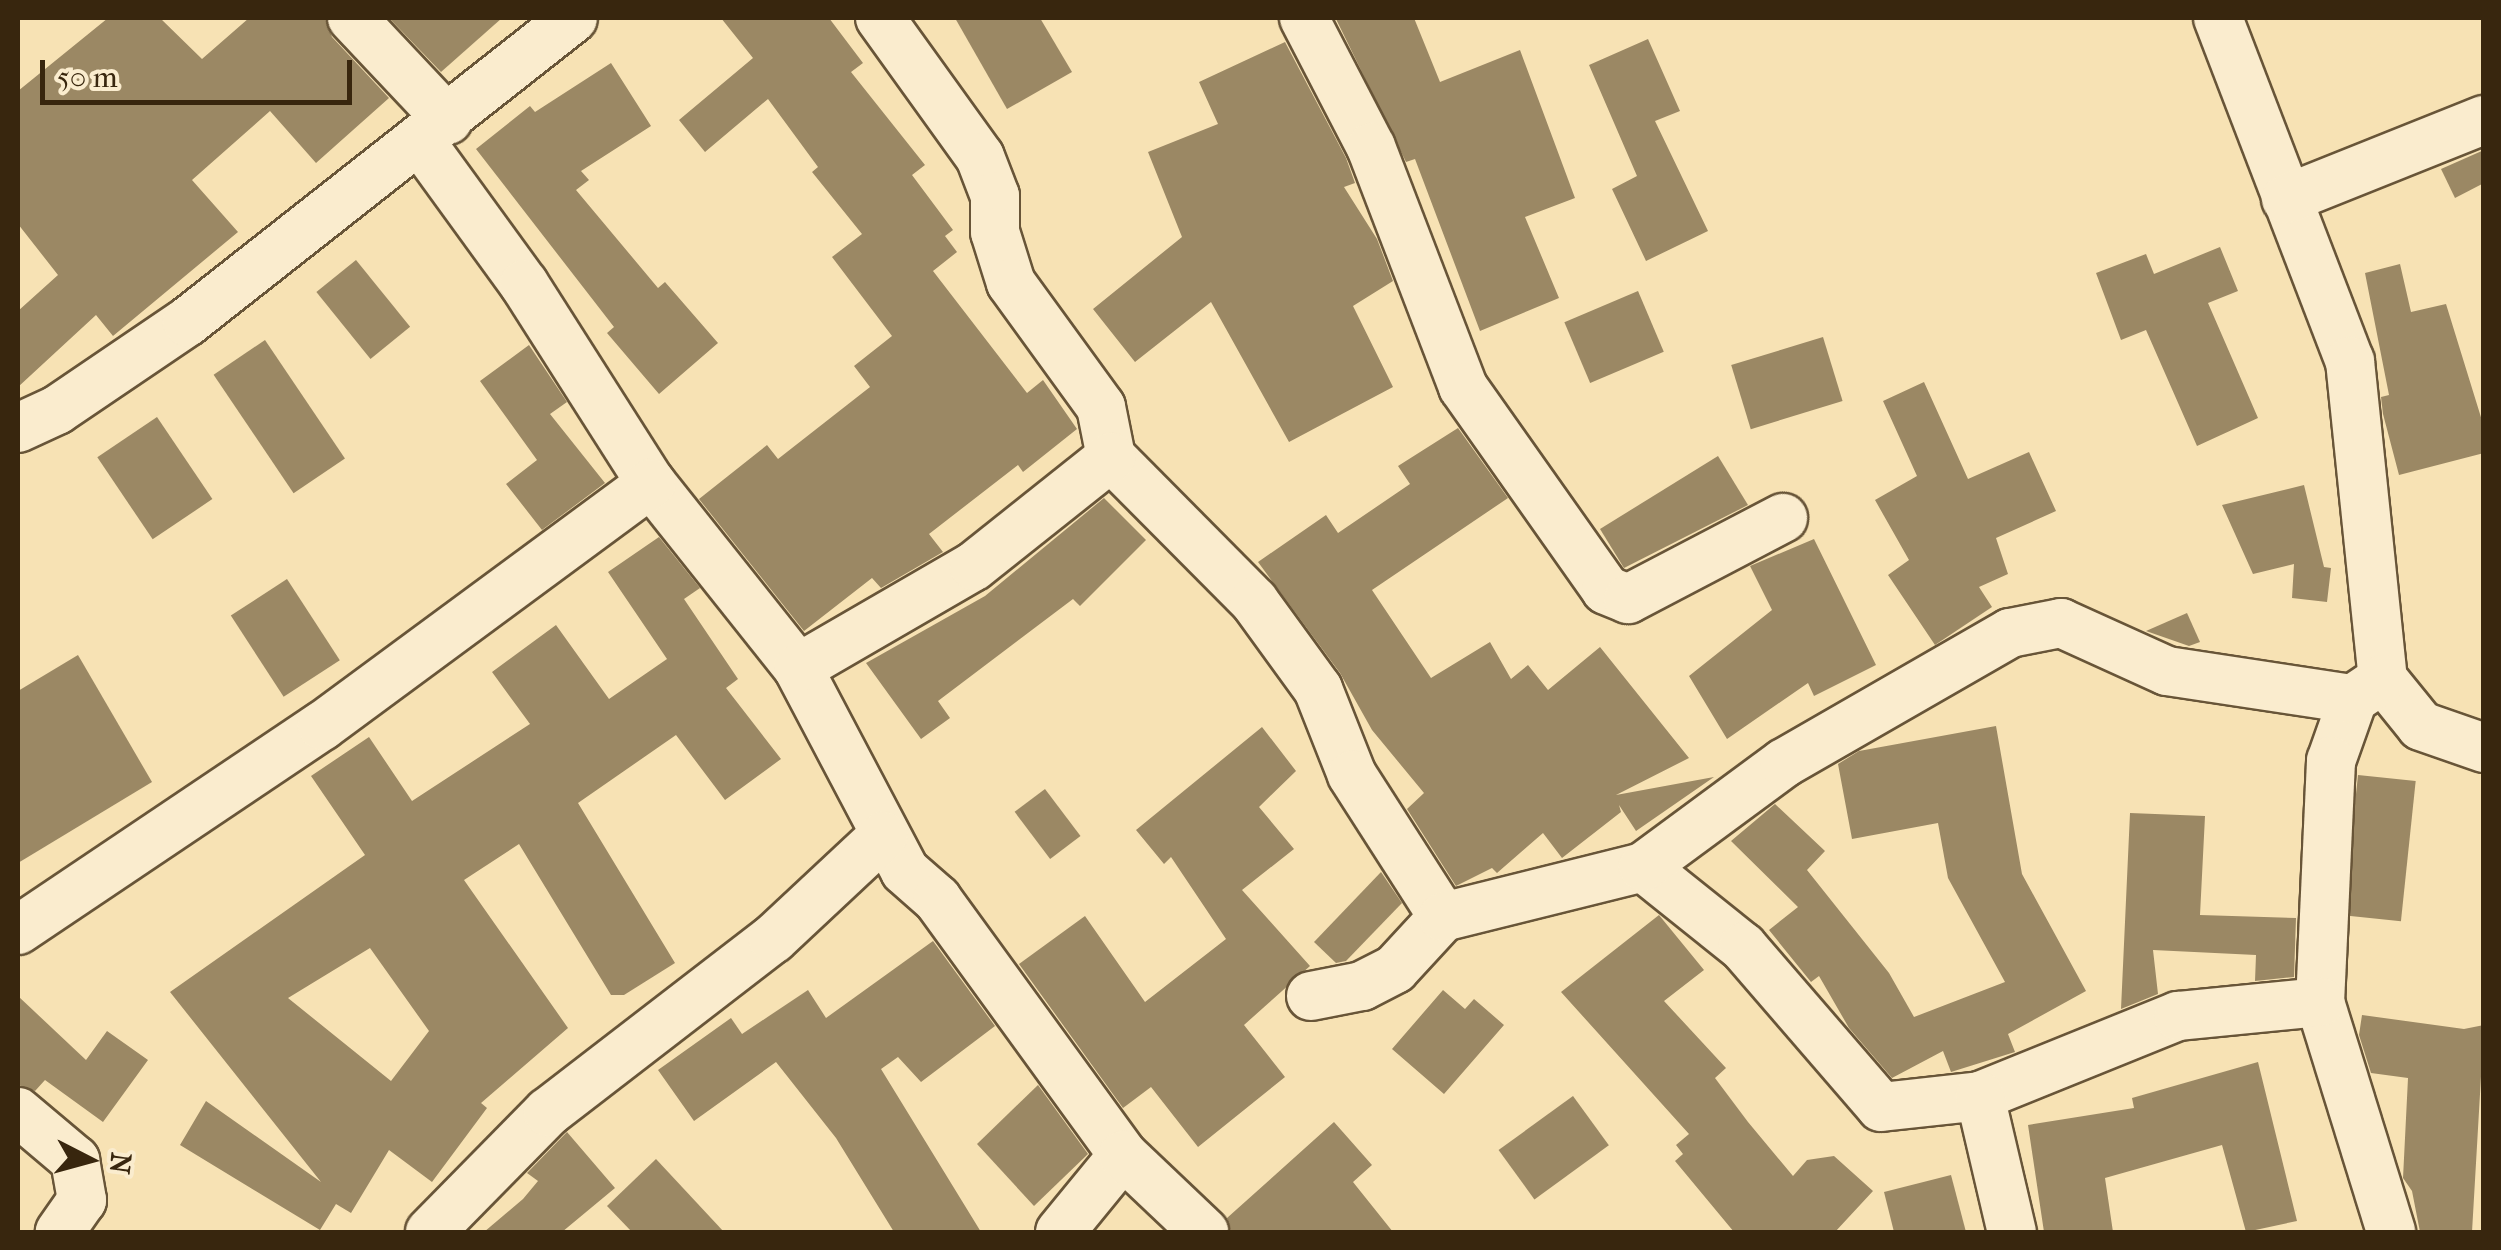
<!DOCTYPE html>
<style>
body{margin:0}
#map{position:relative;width:2501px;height:1250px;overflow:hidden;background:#f7e2b4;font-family:"IM FELL French Canon",serif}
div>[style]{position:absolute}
.building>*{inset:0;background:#9b8864;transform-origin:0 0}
.roads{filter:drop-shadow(2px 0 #685538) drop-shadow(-2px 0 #685538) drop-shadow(0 2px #685538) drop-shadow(0 -2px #685538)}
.street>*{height:48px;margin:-24px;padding:0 24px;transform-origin:24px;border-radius:24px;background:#faecce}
span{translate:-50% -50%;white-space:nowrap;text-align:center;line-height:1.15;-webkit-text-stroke:8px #faecce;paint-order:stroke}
.frame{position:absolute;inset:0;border:20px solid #38260e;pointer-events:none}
.north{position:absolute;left:40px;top:1110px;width:100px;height:100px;-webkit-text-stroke:8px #faecce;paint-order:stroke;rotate:96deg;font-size:28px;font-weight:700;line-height:40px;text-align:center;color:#38260e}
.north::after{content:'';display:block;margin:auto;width:35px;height:45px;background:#38260e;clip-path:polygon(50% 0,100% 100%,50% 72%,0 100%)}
.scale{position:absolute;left:40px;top:60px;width:312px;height:45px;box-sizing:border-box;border:5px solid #38260e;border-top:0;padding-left:12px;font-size:30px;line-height:35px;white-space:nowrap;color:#38260e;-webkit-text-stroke:8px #faecce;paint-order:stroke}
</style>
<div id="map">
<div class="building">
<div style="clip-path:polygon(108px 18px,160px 18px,202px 59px,249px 18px,325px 18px,332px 37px,389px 98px,316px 163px,270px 111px,192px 180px,238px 232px,113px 336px,96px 315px,18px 387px,18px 311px,58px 275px,18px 224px,18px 91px)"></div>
<div style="clip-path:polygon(389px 18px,502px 18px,441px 72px)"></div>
<div style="clip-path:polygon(721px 18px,829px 18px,863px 63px,851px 72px,925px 165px,912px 175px,953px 230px,945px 236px,957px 252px,933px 271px,1027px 393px,1043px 380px,1077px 429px,1023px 472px,1018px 465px,929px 534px,943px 552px,881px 588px,872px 578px,804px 631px,699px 499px,767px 445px,778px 459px,870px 387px,854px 366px,892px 336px,832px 257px,862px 234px,812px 172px,818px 167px,768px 99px,705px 152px,679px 120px,753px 58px)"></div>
<div style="clip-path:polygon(955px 18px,1040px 18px,1072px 72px,1007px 109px)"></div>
<div style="clip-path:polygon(1414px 18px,1440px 82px,1520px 50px,1575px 198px,1525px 217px,1559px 298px,1480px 331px,1415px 159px,1406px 162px,1336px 19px)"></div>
<div style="clip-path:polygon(1648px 39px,1680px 111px,1655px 121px,1708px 231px,1646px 261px,1612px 189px,1637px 176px,1589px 65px)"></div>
<div style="clip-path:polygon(1285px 42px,1346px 158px,1355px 183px,1344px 187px,1377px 239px,1393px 281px,1353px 306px,1393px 387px,1289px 442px,1211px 302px,1135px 362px,1093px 309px,1182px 237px,1148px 152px,1218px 124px,1199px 82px)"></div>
<div style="clip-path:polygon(611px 63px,651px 126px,581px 171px,589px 180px,576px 190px,658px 288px,665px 282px,718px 343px,659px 394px,607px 333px,614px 327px,476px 149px,530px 106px,535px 112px)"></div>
<div style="clip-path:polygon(2484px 150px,2484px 183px,2455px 198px,2441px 169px)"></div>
<div style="clip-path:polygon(2220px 247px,2238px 291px,2208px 303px,2258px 418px,2197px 446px,2146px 330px,2121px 340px,2096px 273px,2146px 254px,2154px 274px)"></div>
<div style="left:356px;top:260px;width:86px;height:51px;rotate:51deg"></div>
<div style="clip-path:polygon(2400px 264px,2411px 312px,2446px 304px,2484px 427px,2484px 453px,2399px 475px,2383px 414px,2381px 397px,2389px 395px,2365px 273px)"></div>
<div style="left:1638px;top:291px;width:66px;height:80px;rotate:67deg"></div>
<div style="left:1823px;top:337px;width:67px;height:96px;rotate:73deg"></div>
<div style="left:265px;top:340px;width:143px;height:62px;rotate:56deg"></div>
<div style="clip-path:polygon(529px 345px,567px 402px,550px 414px,605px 483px,542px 530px,506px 484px,537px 460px,480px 381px)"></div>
<div style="clip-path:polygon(1924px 382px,1968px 479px,2029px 452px,2056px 511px,1996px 538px,2008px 574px,1979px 587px,1992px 607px,1935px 645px,1888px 575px,1909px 560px,1875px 500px,1917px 476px,1883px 401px)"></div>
<div style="left:157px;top:417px;width:99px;height:72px;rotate:56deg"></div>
<div style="clip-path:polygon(1458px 428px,1508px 498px,1372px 590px,1431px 678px,1490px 642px,1511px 679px,1528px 665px,1548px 690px,1600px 647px,1689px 758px,1616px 795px,1714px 777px,1636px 831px,1619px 805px,1621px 812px,1562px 858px,1543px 833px,1497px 873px,1492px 868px,1456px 886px,1407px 809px,1424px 793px,1372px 730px,1340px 673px,1258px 562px,1326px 515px,1338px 533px,1410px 484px,1398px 466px)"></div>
<div style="clip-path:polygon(1718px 456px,1748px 505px,1624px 568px,1600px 529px)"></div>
<div style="clip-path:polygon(2304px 485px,2324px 567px,2331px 568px,2327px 602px,2292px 598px,2294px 564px,2253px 574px,2222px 505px)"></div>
<div style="clip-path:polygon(1104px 498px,1146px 540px,1080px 606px,1073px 599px,938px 701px,950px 718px,921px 739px,866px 663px,985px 596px)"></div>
<div style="clip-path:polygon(evenodd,659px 537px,700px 588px,684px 599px,738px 679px,726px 688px,781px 759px,725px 800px,676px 735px,578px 803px,675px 963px,624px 995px,611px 995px,519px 844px,464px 880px,568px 1028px,481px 1103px,487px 1108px,432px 1182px,389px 1150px,351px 1213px,336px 1204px,320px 1230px,180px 1145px,206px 1101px,321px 1182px,170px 992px,365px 855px,311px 776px,369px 737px,412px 801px,530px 724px,492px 672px,556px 625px,609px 699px,667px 659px,608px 572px,659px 537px,370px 948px,429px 1031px,391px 1081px,288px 998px,370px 948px)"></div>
<div style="clip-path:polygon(1814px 539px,1876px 665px,1814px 696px,1808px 683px,1727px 739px,1689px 676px,1772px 610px,1750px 566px)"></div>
<div style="left:287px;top:579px;width:97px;height:67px;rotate:57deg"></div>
<div style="clip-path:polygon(2187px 613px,2200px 642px,2189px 646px,2146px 631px)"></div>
<div style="clip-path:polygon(78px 655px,152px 782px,18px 863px,18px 691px)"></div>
<div style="clip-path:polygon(1996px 726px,2022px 874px,2086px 991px,2008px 1034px,2015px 1052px,1951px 1072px,1943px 1051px,1892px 1078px,1849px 1028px,1819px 976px,1811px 982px,1769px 930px,1798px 907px,1731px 841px,1775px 804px,1825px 851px,1807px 870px,1889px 973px,1914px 1017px,2005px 982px,1948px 878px,1938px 823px,1852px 839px,1838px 764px,1859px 751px)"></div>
<div style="clip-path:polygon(1262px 727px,1296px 771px,1259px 807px,1294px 849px,1242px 890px,1310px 966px,1244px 1025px,1285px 1077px,1198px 1147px,1151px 1087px,1123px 1108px,1019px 964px,1085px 916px,1145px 1002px,1226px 939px,1171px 857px,1164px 864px,1136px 830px)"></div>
<div style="left:2358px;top:775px;width:58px;height:141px;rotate:6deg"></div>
<div style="left:1045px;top:789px;width:59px;height:38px;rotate:53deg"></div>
<div style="clip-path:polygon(2130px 813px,2205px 816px,2200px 915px,2296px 918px,2294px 977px,2255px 981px,2256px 955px,2153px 950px,2158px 994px,2121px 1009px)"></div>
<div style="clip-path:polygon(1381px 872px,1402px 903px,1346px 961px,1336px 963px,1314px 942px)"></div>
<div style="clip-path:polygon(1659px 915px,1704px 970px,1664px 1001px,1726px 1068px,1715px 1078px,1748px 1122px,1793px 1176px,1807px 1160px,1834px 1156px,1873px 1191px,1835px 1232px,1734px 1232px,1675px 1161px,1683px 1154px,1676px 1145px,1689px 1134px,1561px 992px)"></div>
<div style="clip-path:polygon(933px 941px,995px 1026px,921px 1082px,898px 1057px,881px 1069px,981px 1232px,894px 1232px,836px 1138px,776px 1062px,694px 1121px,658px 1070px,731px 1018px,742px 1034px,808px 990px,826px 1018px)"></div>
<div style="clip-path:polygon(1443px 990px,1465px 1009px,1474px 999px,1504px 1025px,1444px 1094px,1392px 1049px)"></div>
<div style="clip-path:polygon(18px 996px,86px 1060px,107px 1031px,148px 1060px,103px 1122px,45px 1080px,35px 1091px,18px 1085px)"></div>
<div style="clip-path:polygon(2362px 1015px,2464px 1029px,2484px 1025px,2472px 1232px,2420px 1232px,2412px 1191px,2403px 1178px,2408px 1078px,2371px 1073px,2359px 1035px)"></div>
<div style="clip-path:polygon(2258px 1062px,2297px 1221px,2246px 1232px,2222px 1145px,2105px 1178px,2113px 1232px,2044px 1232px,2028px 1125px,2134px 1108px,2132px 1098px)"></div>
<div style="clip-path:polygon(1038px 1085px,1088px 1154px,1034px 1206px,977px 1144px)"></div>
<div style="left:1573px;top:1096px;width:61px;height:92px;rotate:54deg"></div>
<div style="clip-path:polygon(1334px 1122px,1372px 1165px,1353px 1182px,1393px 1232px,1231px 1232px,1227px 1218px)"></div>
<div style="clip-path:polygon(567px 1132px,615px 1188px,562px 1232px,484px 1232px,523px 1199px,538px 1181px,527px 1173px)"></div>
<div style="clip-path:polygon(656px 1159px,724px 1232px,632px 1232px,607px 1206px)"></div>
<div style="clip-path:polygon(1951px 1175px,1966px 1232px,1894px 1232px,1884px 1192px)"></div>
</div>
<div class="roads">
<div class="street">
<div style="left:352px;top:18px;width:140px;rotate:46.7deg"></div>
<div style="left:880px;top:18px;width:171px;rotate:54.3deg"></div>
<div style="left:980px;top:157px;width:42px;rotate:69deg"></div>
<div style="left:995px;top:196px;width:36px;rotate:90deg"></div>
<div style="left:995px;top:232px;width:53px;rotate:72.6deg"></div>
<div style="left:1011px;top:283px;width:153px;rotate:54deg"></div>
<div style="left:1101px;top:407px;width:51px;rotate:78.7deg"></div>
<div style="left:1111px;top:457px;width:203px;rotate:45.2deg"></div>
<div style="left:1254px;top:601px;width:109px;rotate:54deg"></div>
<div style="left:1318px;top:689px;width:92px;rotate:68.4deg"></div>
<div style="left:1352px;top:775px;width:169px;rotate:57.3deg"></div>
<div style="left:1304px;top:18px;width:145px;rotate:62.6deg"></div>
<div style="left:1371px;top:147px;width:257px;rotate:69deg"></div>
<div style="left:1463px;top:387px;width:248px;rotate:54.8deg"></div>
<div style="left:1606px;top:590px;width:24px;rotate:22deg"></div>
<div style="left:1628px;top:599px;width:175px;rotate:-27.6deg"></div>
<div style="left:2218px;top:18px;width:368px;rotate:69deg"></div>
<div style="left:2350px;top:361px;width:320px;rotate:84.1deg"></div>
<div style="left:2383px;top:679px;width:60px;rotate:51deg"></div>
<div style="left:2421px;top:726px;width:67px;rotate:19.2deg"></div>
<div style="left:420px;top:141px;width:177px;rotate:54deg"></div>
<div style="left:524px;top:284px;width:236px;rotate:57.5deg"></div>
<div style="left:651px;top:483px;width:236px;rotate:51.5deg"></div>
<div style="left:798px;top:668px;width:229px;rotate:62.2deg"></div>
<div style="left:905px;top:871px;width:43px;rotate:41.2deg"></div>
<div style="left:937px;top:899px;width:316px;rotate:54deg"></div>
<div style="left:2286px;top:199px;width:213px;rotate:-21.8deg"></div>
<div style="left:18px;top:428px;width:43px;rotate:-24.8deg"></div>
<div style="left:57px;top:410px;width:157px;rotate:-34.1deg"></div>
<div style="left:187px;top:322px;width:491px;rotate:-38.2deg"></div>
<div style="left:798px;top:668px;width:203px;rotate:-30.1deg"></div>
<div style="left:974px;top:566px;width:175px;rotate:-38.5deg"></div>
<div style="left:2353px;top:699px;width:66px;rotate:109.5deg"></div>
<div style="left:2331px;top:761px;width:241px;rotate:92.6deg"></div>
<div style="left:2320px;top:1002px;width:241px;rotate:72.8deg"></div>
<div style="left:1643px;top:867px;width:128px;rotate:38.7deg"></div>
<div style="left:1743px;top:947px;width:211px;rotate:49.2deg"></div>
<div style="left:1881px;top:1107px;width:100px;rotate:-6.3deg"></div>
<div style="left:1980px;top:1096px;width:214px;rotate:-22deg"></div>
<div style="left:2178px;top:1016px;width:143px;rotate:-5.6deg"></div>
<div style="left:18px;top:930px;width:366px;rotate:-33.9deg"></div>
<div style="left:322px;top:726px;width:409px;rotate:-36.4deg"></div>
<div style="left:1311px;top:996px;width:52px;rotate:-11.1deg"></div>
<div style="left:1362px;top:986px;width:37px;rotate:-27deg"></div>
<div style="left:1395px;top:969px;width:71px;rotate:-47.3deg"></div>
<div style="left:1443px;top:917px;width:206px;rotate:-14deg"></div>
<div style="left:1643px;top:867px;width:175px;rotate:-36.4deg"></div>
<div style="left:1784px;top:763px;width:261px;rotate:-29.9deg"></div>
<div style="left:2010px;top:633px;width:52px;rotate:-11.1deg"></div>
<div style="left:2061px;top:623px;width:116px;rotate:24.4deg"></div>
<div style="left:2167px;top:671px;width:188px;rotate:8.6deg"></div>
<div style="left:2353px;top:699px;width:36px;rotate:-34deg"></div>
<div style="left:1980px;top:1096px;width:140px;rotate:76.8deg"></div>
<div style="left:18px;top:1112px;width:75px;rotate:40.1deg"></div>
<div style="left:75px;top:1160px;width:41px;rotate:80.1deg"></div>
<div style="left:82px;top:1200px;width:39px;rotate:125deg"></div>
<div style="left:430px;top:1232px;width:168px;rotate:-45.5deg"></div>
<div style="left:548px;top:1112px;width:284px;rotate:-37.6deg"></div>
<div style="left:773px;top:939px;width:151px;rotate:-43.1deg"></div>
<div style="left:1060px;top:1232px;width:99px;rotate:-50.7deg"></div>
<div style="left:1123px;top:1155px;width:112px;rotate:43.5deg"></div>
</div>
</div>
<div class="frame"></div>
<div class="north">N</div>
<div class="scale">50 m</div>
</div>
